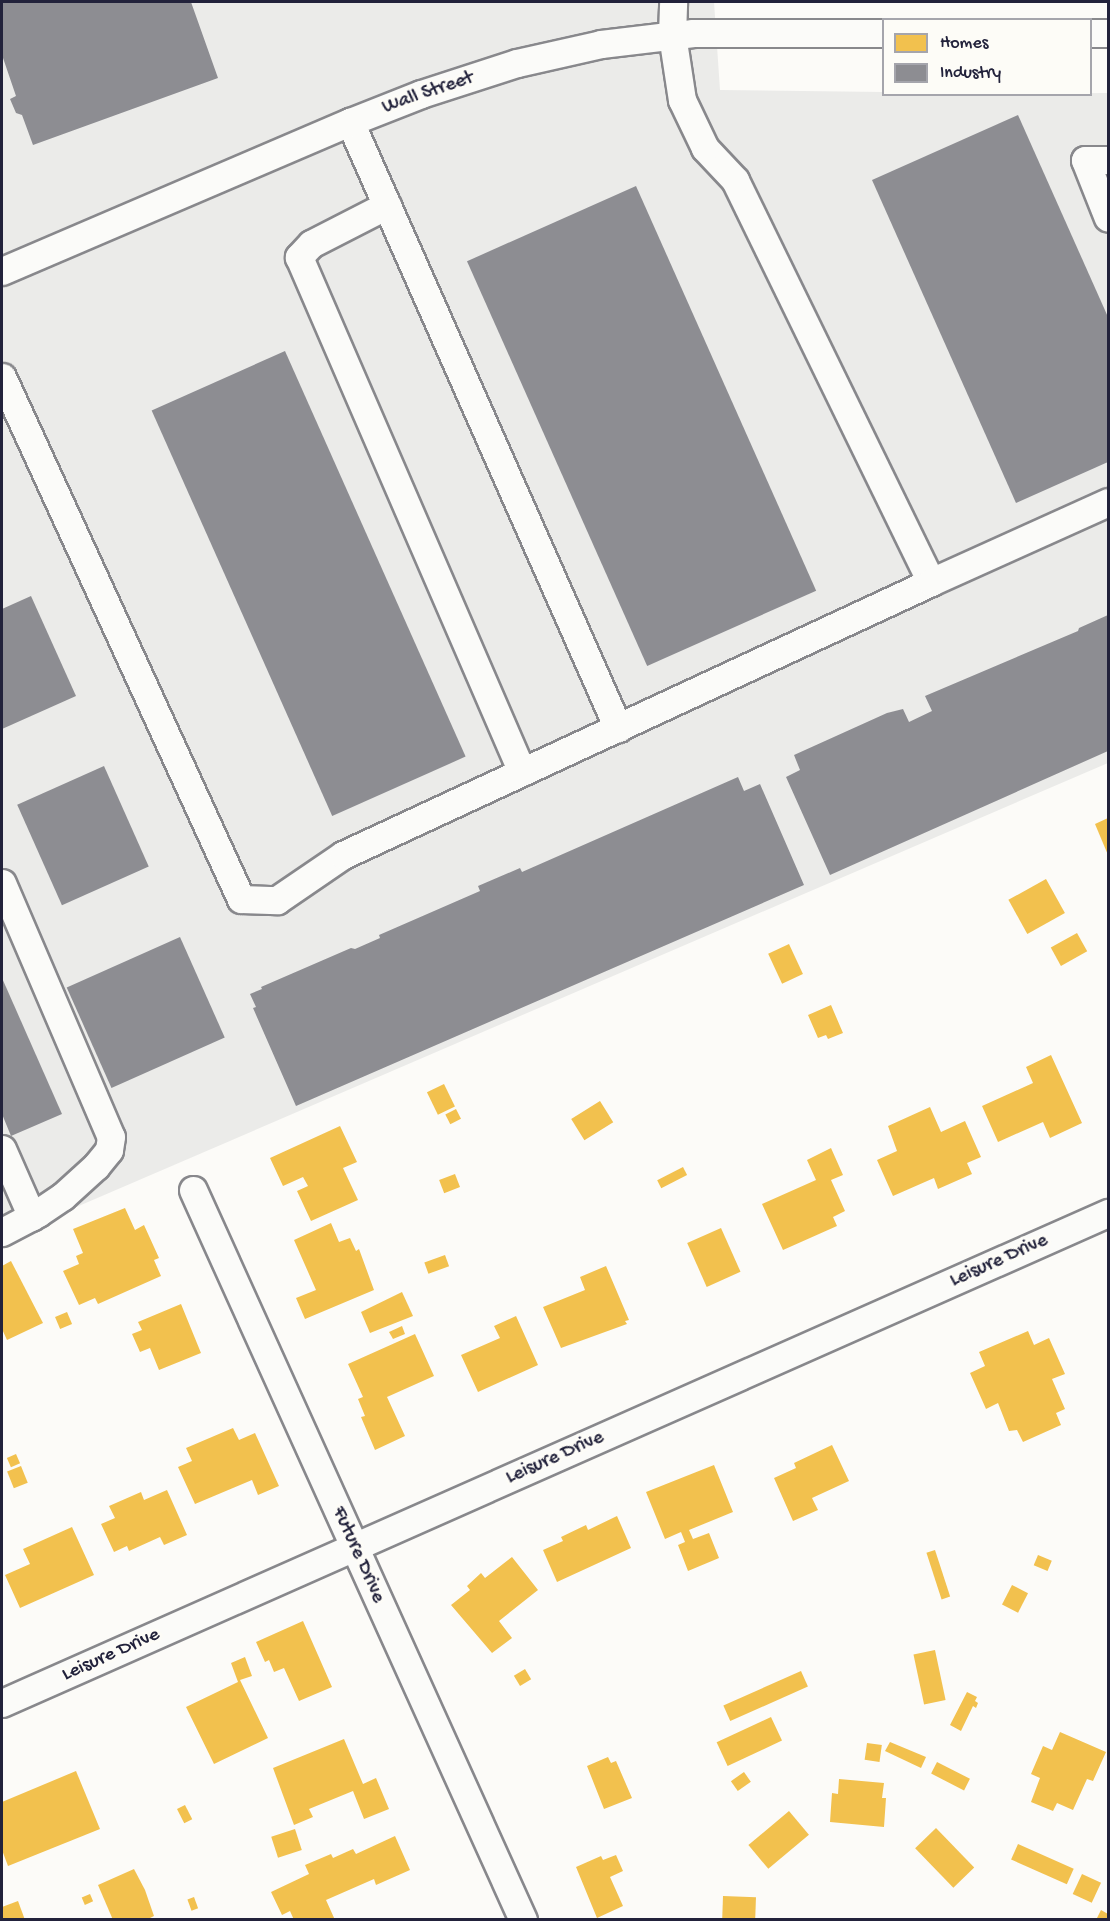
<!DOCTYPE html>
<style>
body{margin:0}
#map{position:relative;width:1110px;height:1921px;overflow:hidden;background:#fcfbf8;font-family:"Gochi Hand",sans-serif}
div>[style]{position:absolute}
.built>*{inset:0;background:#ebebe9}
.homes>*{inset:0;background:#f2c14e;transform-origin:0 0}
.industry>*{inset:0;background:#8d8d92;transform-origin:0 0}
.roads{filter:drop-shadow(2px 0 #88888c) drop-shadow(-2px 0 #88888c) drop-shadow(0 2px #88888c) drop-shadow(0 -2px #88888c)}
.minor>*{height:27px;margin:-13.5px;padding:0 13.5px;transform-origin:13.5px;border-radius:13.5px;background:#fbfbf9}
span{translate:-50% -50%;white-space:nowrap;text-align:center;line-height:1.15;-webkit-text-stroke:6px #fdfcf7;paint-order:stroke}
.street-label{font-size:20px;color:#22223b}
.frame{position:absolute;inset:0;border:3px solid #22223b;pointer-events:none}
.legend{position:absolute;left:882px;top:18px;width:210px;height:78px;box-sizing:border-box;background:#fdfcf7;border:2px solid #a5a5ac;margin:0;padding:8px 10px;list-style:none;font-size:18px;color:#22223b}
.legend li{display:flex;align-items:center;gap:12px;height:30px}
.legend b{width:30px;border:2px solid #a5a5ac}
</style>
<div id="map">
<div class="built">
<div style="clip-path:polygon(2px 2px,714px 2px,720px 90px,883px 92px,884px 94px,1108px 93px,1108px 763px,2px 1239px)"></div>
</div>
<div class="homes">
<div style="clip-path:polygon(1108px 818px,1108px 855px,1095px 824px)"></div>
<div style="left:1046px;top:879px;width:39px;height:43px;rotate:61deg"></div>
<div style="left:1077px;top:933px;width:21px;height:30px;rotate:61deg"></div>
<div style="left:789px;top:944px;width:33px;height:23px;rotate:65deg"></div>
<div style="clip-path:polygon(831px 1005px,843px 1033px,828px 1039px,826px 1035px,818px 1038px,808px 1015px)"></div>
<div style="clip-path:polygon(1051px 1055px,1082px 1123px,1050px 1138px,1043px 1122px,998px 1142px,982px 1106px,1033px 1083px,1026px 1067px)"></div>
<div style="left:444px;top:1084px;width:25px;height:19px;rotate:64deg"></div>
<div style="left:600px;top:1101px;width:25px;height:34px;rotate:58deg"></div>
<div style="clip-path:polygon(930px 1107px,941px 1132px,965px 1121px,981px 1157px,967px 1163px,972px 1174px,938px 1189px,934px 1178px,893px 1196px,877px 1160px,897px 1151px,888px 1126px)"></div>
<div style="left:456px;top:1109px;width:11px;height:12px;rotate:63deg"></div>
<div style="clip-path:polygon(340px 1126px,357px 1162px,343px 1168px,358px 1200px,311px 1221px,297px 1191px,308px 1186px,303px 1177px,283px 1186px,270px 1158px)"></div>
<div style="clip-path:polygon(831px 1148px,843px 1175px,831px 1180px,845px 1211px,833px 1217px,837px 1226px,783px 1250px,762px 1204px,816px 1180px,807px 1160px)"></div>
<div style="left:683px;top:1167px;width:9px;height:29px;rotate:63deg"></div>
<div style="left:455px;top:1174px;width:14px;height:17px;rotate:69deg"></div>
<div style="clip-path:polygon(125px 1208px,135px 1230px,144px 1225px,159px 1258px,154px 1260px,161px 1276px,98px 1304px,95px 1298px,79px 1305px,63px 1271px,79px 1264px,76px 1256px,83px 1253px,73px 1229px)"></div>
<div style="clip-path:polygon(331px 1223px,339px 1242px,350px 1238px,356px 1251px,359px 1249px,374px 1290px,305px 1319px,296px 1298px,316px 1290px,294px 1240px)"></div>
<div style="left:721px;top:1228px;width:48px;height:37px;rotate:66deg"></div>
<div style="left:445px;top:1255px;width:12px;height:22px;rotate:70deg"></div>
<div style="clip-path:polygon(11px 1261px,43px 1323px,7px 1340px,2px 1329px,2px 1266px)"></div>
<div style="clip-path:polygon(606px 1266px,629px 1320px,625px 1321px,627px 1324px,561px 1348px,543px 1307px,585px 1290px,580px 1277px)"></div>
<div style="clip-path:polygon(402px 1292px,413px 1316px,370px 1333px,361px 1312px)"></div>
<div style="clip-path:polygon(181px 1304px,201px 1353px,159px 1370px,150px 1348px,140px 1352px,132px 1334px,142px 1330px,138px 1322px)"></div>
<div style="left:67px;top:1312px;width:13px;height:13px;rotate:67deg"></div>
<div style="clip-path:polygon(516px 1316px,538px 1365px,478px 1392px,461px 1355px,500px 1338px,494px 1326px)"></div>
<div style="clip-path:polygon(402px 1326px,405px 1334px,393px 1339px,389px 1332px)"></div>
<div style="clip-path:polygon(1028px 1331px,1034px 1345px,1049px 1338px,1065px 1374px,1052px 1379px,1065px 1409px,1056px 1413px,1061px 1425px,1023px 1442px,1017px 1430px,1009px 1431px,998px 1403px,986px 1409px,970px 1373px,985px 1366px,979px 1352px)"></div>
<div style="clip-path:polygon(415px 1334px,434px 1376px,387px 1397px,405px 1436px,375px 1450px,361px 1417px,365px 1416px,358px 1399px,363px 1397px,348px 1364px)"></div>
<div style="clip-path:polygon(233px 1428px,239px 1440px,255px 1433px,279px 1486px,258px 1495px,252px 1480px,195px 1504px,178px 1467px,192px 1461px,186px 1448px)"></div>
<div style="clip-path:polygon(832px 1445px,849px 1481px,812px 1498px,818px 1510px,793px 1521px,774px 1478px,796px 1468px,794px 1463px)"></div>
<div style="left:16px;top:1454px;width:10px;height:10px;rotate:66deg"></div>
<div style="clip-path:polygon(714px 1465px,733px 1512px,689px 1530px,693px 1539px,709px 1533px,719px 1558px,688px 1571px,678px 1545px,685px 1542px,681px 1532px,665px 1539px,646px 1492px)"></div>
<div style="left:21px;top:1466px;width:18px;height:15px;rotate:68deg"></div>
<div style="clip-path:polygon(167px 1490px,187px 1535px,164px 1545px,160px 1537px,129px 1551px,127px 1546px,114px 1552px,101px 1524px,115px 1518px,109px 1506px,141px 1492px,144px 1500px)"></div>
<div style="clip-path:polygon(617px 1516px,631px 1548px,557px 1582px,543px 1550px,563px 1541px,561px 1537px,586px 1525px,588px 1530px)"></div>
<div style="clip-path:polygon(72px 1527px,94px 1575px,20px 1608px,5px 1575px,30px 1564px,23px 1549px)"></div>
<div style="left:935px;top:1550px;width:49px;height:9px;rotate:72deg"></div>
<div style="left:1038px;top:1555px;width:15px;height:11px;rotate:23deg"></div>
<div style="clip-path:polygon(512px 1557px,538px 1590px,499px 1621px,512px 1638px,492px 1653px,451px 1605px,470px 1590px,467px 1586px,481px 1573px,485px 1578px)"></div>
<div style="left:1012px;top:1585px;width:18px;height:22px;rotate:27deg"></div>
<div style="clip-path:polygon(303px 1621px,332px 1687px,299px 1701px,284px 1668px,274px 1672px,269px 1660px,265px 1662px,256px 1642px)"></div>
<div style="left:935px;top:1650px;width:51px;height:22px;rotate:78deg"></div>
<div style="clip-path:polygon(245px 1657px,252px 1676px,240px 1680px,268px 1738px,214px 1764px,186px 1707px,238px 1682px,231px 1663px)"></div>
<div style="left:525px;top:1669px;width:12px;height:13px;rotate:59deg"></div>
<div style="left:801px;top:1671px;width:17px;height:85px;rotate:66deg"></div>
<div style="clip-path:polygon(967px 1692px,977px 1697px,975px 1701px,978px 1703px,976px 1708px,973px 1706px,961px 1731px,950px 1725px)"></div>
<div style="left:771px;top:1717px;width:26px;height:60px;rotate:65deg"></div>
<div style="clip-path:polygon(1060px 1732px,1106px 1752px,1093px 1781px,1087px 1779px,1073px 1810px,1057px 1803px,1053px 1811px,1031px 1802px,1040px 1778px,1031px 1774px,1043px 1746px,1052px 1750px)"></div>
<div style="clip-path:polygon(344px 1739px,363px 1784px,376px 1778px,389px 1809px,364px 1819px,353px 1791px,309px 1809px,313px 1817px,294px 1825px,273px 1768px)"></div>
<div style="clip-path:polygon(890px 1742px,926px 1757px,921px 1768px,885px 1751px)"></div>
<div style="left:867px;top:1743px;width:15px;height:17px;rotate:8deg"></div>
<div style="clip-path:polygon(608px 1757px,611px 1763px,616px 1761px,632px 1798px,604px 1809px,587px 1766px)"></div>
<div style="left:937px;top:1762px;width:37px;height:13px;rotate:27deg"></div>
<div style="clip-path:polygon(76px 1771px,100px 1829px,8px 1866px,2px 1850px,2px 1802px)"></div>
<div style="left:744px;top:1772px;width:12px;height:16px;rotate:55deg"></div>
<div style="clip-path:polygon(839px 1779px,884px 1783px,882px 1798px,886px 1798px,884px 1827px,830px 1822px,832px 1793px,838px 1794px)"></div>
<div style="left:185px;top:1805px;width:16px;height:9px;rotate:63deg"></div>
<div style="left:789px;top:1811px;width:31px;height:53px;rotate:50deg"></div>
<div style="left:936px;top:1828px;width:55px;height:29px;rotate:46deg"></div>
<div style="left:295px;top:1829px;width:22px;height:25px;rotate:72deg"></div>
<div style="clip-path:polygon(395px 1836px,410px 1870px,376px 1885px,374px 1879px,326px 1900px,335px 1920px,294px 1920px,290px 1911px,282px 1915px,271px 1892px,309px 1874px,305px 1865px,331px 1854px,333px 1858px,353px 1849px,356px 1854px)"></div>
<div style="left:1018px;top:1844px;width:61px;height:17px;rotate:24deg"></div>
<div style="clip-path:polygon(616px 1855px,623px 1871px,610px 1877px,623px 1906px,597px 1918px,576px 1867px,601px 1856px,603px 1860px)"></div>
<div style="clip-path:polygon(134px 1869px,145px 1890px,154px 1916px,146px 1920px,113px 1920px,98px 1885px)"></div>
<div style="left:1082px;top:1874px;width:21px;height:22px;rotate:25deg"></div>
<div style="left:90px;top:1894px;width:8px;height:9px;rotate:67deg"></div>
<div style="left:723px;top:1896px;width:33px;height:24px;rotate:2deg"></div>
<div style="left:194px;top:1897px;width:12px;height:7px;rotate:70deg"></div>
<div style="clip-path:polygon(18px 1901px,25px 1920px,2px 1920px,2px 1907px)"></div>
<div style="clip-path:polygon(1101px 1910px,1108px 1914px,1108px 1920px,1096px 1920px)"></div>
</div>
<div class="industry">
<div style="clip-path:polygon(2px 2px,191px 2px,218px 78px,33px 145px,22px 115px,16px 113px,10px 99px,16px 96px,2px 55px)"></div>
<div style="clip-path:polygon(1018px 115px,1108px 317px,1108px 462px,1016px 503px,872px 180px)"></div>
<div style="left:636px;top:186px;width:443px;height:185px;rotate:66deg"></div>
<div style="left:285px;top:351px;width:444px;height:146px;rotate:66deg"></div>
<div style="clip-path:polygon(31px 596px,76px 696px,2px 729px,2px 609px)"></div>
<div style="clip-path:polygon(1108px 615px,1108px 751px,830px 875px,786px 777px,800px 770px,794px 755px,887px 713px,903px 709px,909px 722px,932px 711px,925px 696px,1078px 631px,1079px 628px)"></div>
<div style="left:104px;top:766px;width:110px;height:95px;rotate:66deg"></div>
<div style="clip-path:polygon(738px 777px,744px 791px,760px 784px,804px 885px,296px 1106px,253px 1008px,256px 1007px,250px 994px,262px 989px,261px 987px,351px 948px,355px 949px,380px 938px,379px 935px,480px 891px,478px 886px,520px 868px,522px 872px)"></div>
<div style="left:180px;top:937px;width:110px;height:124px;rotate:66deg"></div>
<div style="clip-path:polygon(2px 978px,62px 1114px,11px 1136px,2px 1114px)"></div>
</div>
<div class="roads">
<div class="minor">
<div style="left:1090px;top:33px;width:18px"></div>
<div style="left:350px;top:122px;width:663px;rotate:66.14deg"></div>
<div style="left:1108px;top:160px;width:23px;rotate:180deg"></div>
<div style="left:1085px;top:160px;width:62px;rotate:68.4deg"></div>
<div style="left:387px;top:205px;width:85px;rotate:152.8deg"></div>
<div style="left:311px;top:244px;width:18px;rotate:133deg"></div>
<div style="left:299px;top:257px;width:561px;rotate:66.59deg"></div>
<div style="left:2px;top:271px;width:379px;rotate:-23.2deg"></div>
<div style="left:350px;top:122px;width:76px;rotate:-21.5deg"></div>
<div style="left:421px;top:94px;width:101px;rotate:-17.9deg"></div>
<div style="left:517px;top:63px;width:86px;rotate:-12.7deg"></div>
<div style="left:601px;top:44px;width:93px;rotate:-6.8deg"></div>
<div style="left:693px;top:33px;width:191px"></div>
<div style="left:2px;top:377px;width:574px;rotate:65.4deg"></div>
<div style="left:241px;top:899px;width:36px;rotate:2deg"></div>
<div style="left:277px;top:900px;width:80px;rotate:-34.3deg"></div>
<div style="left:343px;top:855px;width:648px;rotate:-24.9deg"></div>
<div style="left:931px;top:582px;width:447px;rotate:-116deg"></div>
<div style="left:735px;top:180px;width:44px;rotate:-133.2deg"></div>
<div style="left:705px;top:148px;width:53px;rotate:-115.6deg"></div>
<div style="left:682px;top:100px;width:66px;rotate:-98.7deg"></div>
<div style="left:672px;top:35px;width:33px;rotate:-88deg"></div>
<div style="left:931px;top:582px;width:194px;rotate:-24.3deg"></div>
<div style="left:2px;top:883px;width:276px;rotate:66.8deg"></div>
<div style="left:111px;top:1137px;width:13px;rotate:99deg"></div>
<div style="left:109px;top:1150px;width:21px;rotate:129deg"></div>
<div style="left:96px;top:1166px;width:45px;rotate:137.7deg"></div>
<div style="left:63px;top:1196px;width:30px;rotate:146deg"></div>
<div style="left:38px;top:1213px;width:41px;rotate:152.2deg"></div>
<div style="left:2px;top:1149px;width:74px;rotate:66.2deg"></div>
<div style="left:193px;top:1190px;width:801px;rotate:65.67deg"></div>
<div style="left:2px;top:1703px;width:1210px;rotate:-23.9deg"></div>
</div>
</div>
<div class="street-label">
<span style="left:428px;top:93px;rotate:-19deg">Wall Street</span>
<span style="left:999px;top:1261px;rotate:-24deg">Leisure Drive</span>
<span style="left:555px;top:1458px;rotate:-24deg">Leisure Drive</span>
<span style="left:358px;top:1555px;rotate:66deg">Future Drive</span>
<span style="left:111px;top:1655px;rotate:-24deg">Leisure Drive</span>
</div>
<div class="frame"></div>
<ul class="legend">
<li><b style="height:16px;background:#f2c14e"></b>Homes</li>
<li><b style="height:16px;background:#8d8d92"></b>Industry</li>
</ul>
</div>
